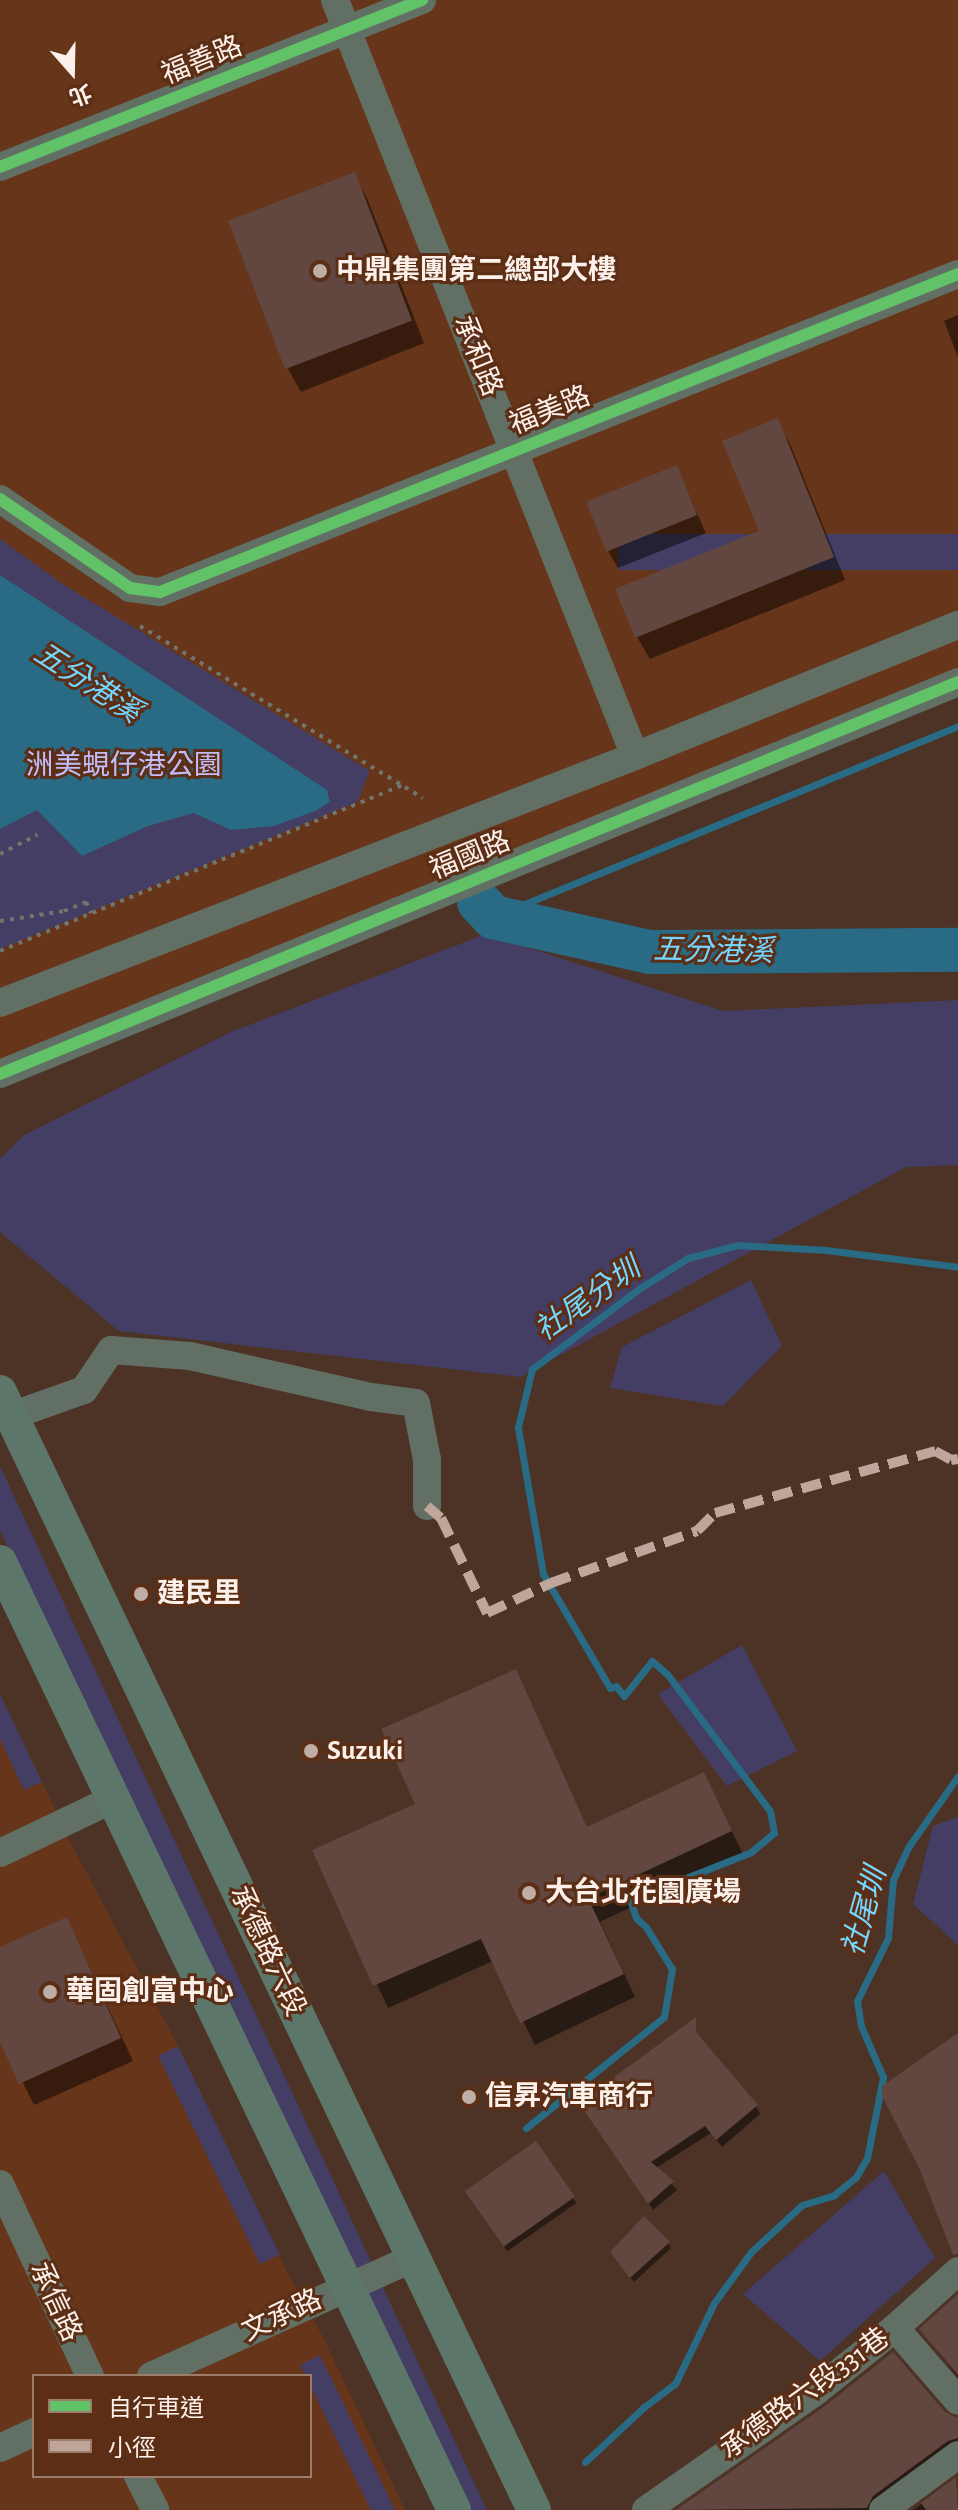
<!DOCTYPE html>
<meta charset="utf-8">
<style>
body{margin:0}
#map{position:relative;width:958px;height:2510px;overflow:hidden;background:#4c3325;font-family:"Alegreya Sans","Noto Sans TC",sans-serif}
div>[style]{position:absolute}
.built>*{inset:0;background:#67351a}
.green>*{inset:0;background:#453e64;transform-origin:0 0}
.water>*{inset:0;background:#296b84}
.shadow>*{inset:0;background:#0007;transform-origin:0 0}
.stream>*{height:7px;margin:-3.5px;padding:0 3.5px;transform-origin:3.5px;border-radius:3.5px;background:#296b84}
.river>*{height:44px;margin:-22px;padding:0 22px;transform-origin:22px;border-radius:22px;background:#296b84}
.building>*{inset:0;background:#614740;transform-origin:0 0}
.path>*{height:4px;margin-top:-2px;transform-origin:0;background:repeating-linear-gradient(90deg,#71756c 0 4px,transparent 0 10px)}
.minor>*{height:28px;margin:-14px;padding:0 14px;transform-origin:14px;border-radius:14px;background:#616f65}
.major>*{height:34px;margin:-17px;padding:0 17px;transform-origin:17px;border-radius:17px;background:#5d766a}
.quiet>*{height:10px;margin-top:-5px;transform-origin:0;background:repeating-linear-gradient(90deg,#c0a59a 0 20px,transparent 0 30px)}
.cycleway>*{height:12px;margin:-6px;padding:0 6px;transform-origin:6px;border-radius:6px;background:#61c268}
.dots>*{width:22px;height:22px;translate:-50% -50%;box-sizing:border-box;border:4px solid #5c2e15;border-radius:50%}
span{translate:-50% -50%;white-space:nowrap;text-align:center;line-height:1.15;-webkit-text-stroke:6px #5c2e15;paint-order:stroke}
.street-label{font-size:28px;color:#fcf0ea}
.poi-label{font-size:28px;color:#fcf0ea;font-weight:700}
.left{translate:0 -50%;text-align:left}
.park-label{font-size:28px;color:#c0bdf8}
.water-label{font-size:30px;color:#74d6fe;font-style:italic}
.legend{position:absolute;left:32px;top:2374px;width:280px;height:104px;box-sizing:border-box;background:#5c2e15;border:2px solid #9c7c6a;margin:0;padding:10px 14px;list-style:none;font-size:24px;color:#fcf0ea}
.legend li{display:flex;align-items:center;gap:16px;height:40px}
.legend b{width:40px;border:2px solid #9c7c6a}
.north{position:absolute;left:32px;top:32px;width:80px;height:80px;-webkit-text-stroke:6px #5c2e15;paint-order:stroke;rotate:160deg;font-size:22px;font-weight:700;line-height:32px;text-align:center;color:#fcf0ea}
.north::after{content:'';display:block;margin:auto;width:28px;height:36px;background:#fcf0ea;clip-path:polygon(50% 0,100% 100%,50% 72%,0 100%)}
</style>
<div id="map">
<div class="built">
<div style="clip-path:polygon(0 0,958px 0,958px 687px,0 1081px)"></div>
<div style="clip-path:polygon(evenodd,0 1694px,73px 1847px,178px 2046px,278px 2255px,324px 2339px,405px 2510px,0 2510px,0 1694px,34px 2376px,310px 2376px,310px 2476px,34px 2476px,34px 2376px)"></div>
</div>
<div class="green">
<div style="left:958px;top:534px;width:36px;height:340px;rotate:90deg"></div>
<div style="clip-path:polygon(0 539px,64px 585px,370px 771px,357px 802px,0 949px)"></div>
<div style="clip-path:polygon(486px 934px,723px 1011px,958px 1000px,958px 1165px,906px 1167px,520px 1377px,119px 1331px,0 1232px,0 1159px,24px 1135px,231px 1032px)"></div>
<div style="clip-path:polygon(751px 1280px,782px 1346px,723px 1406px,610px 1388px,622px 1347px)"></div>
<div style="left:0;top:1466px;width:1156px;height:27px;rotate:65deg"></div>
<div style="clip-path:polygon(742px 1645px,797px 1751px,727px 1786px,658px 1694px)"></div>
<div style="clip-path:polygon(0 1694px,42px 1782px,24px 1790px,0 1739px)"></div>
<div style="clip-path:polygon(958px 1817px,958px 1945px,913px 1904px,933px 1826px)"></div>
<div style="left:178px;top:2046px;width:232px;height:22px;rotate:64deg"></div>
<div style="clip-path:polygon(884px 2171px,935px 2258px,820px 2361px,743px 2294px)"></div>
<div style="clip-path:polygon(320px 2355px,395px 2510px,371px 2510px,310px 2385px,310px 2376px,306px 2376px,300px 2365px)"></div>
</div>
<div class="water">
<div style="clip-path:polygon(0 575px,327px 790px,330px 802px,315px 811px,274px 826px,231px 830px,194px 813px,148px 826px,82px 856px,37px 810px,0 829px)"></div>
</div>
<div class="shadow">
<div style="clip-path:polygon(354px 175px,367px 198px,424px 343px,301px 392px,288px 369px)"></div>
<div style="clip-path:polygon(958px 315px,958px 357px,944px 321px)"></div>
<div style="clip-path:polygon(777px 421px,790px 444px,845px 580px,650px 659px,637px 637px,761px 532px)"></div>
<div style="clip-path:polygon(676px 467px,706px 533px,618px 568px,608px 551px)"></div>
<div style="clip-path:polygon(515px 1671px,588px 1829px,704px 1775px,743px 1854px,600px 1922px,635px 1997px,535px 2045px,493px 1961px,388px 2008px,315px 1851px,417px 1805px)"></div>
<div style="clip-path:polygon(67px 1919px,133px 2061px,34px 2105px,0 2037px,0 1949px)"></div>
<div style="clip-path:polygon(756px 2106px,760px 2114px,722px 2147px,711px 2133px,656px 2168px,677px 2190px,653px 2210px,586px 2111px)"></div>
<div style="left:535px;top:2144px;width:72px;height:84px;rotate:55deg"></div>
<div style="clip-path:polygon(668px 2243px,671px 2248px,634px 2282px,615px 2258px)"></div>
<div style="clip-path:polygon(958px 2297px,958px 2377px,921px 2330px)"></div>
<div style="clip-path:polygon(826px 2408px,944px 2414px,958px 2418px,958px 2455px,882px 2510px,677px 2510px)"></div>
<div style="clip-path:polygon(956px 2480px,958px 2510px,913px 2510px)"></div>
</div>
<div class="stream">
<div style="left:493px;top:917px;width:503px;rotate:-22.33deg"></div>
<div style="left:526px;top:2128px;width:177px;rotate:-38.8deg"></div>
<div style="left:664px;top:2017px;width:49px;rotate:-80.5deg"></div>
<div style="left:672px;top:1969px;width:49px;rotate:-121.8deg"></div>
<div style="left:646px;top:1927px;width:13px;rotate:-138deg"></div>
<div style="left:636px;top:1918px;width:19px;rotate:-108deg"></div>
<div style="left:630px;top:1900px;width:130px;rotate:-21.6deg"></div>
<div style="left:751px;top:1852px;width:30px;rotate:-40deg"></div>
<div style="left:774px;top:1833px;width:22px;rotate:-100deg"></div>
<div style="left:770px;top:1811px;width:171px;rotate:-126.9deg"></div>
<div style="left:667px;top:1674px;width:20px;rotate:-139deg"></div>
<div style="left:652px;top:1661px;width:45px;rotate:128.7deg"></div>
<div style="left:624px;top:1696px;width:13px;rotate:-129deg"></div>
<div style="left:616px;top:1686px;width:6px;rotate:162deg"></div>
<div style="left:610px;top:1688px;width:132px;rotate:-120.4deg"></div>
<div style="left:543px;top:1574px;width:149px;rotate:-99.7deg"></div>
<div style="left:518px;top:1427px;width:60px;rotate:-76.4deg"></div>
<div style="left:532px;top:1369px;width:135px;rotate:-36.9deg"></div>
<div style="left:640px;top:1288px;width:57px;rotate:-32deg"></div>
<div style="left:688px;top:1258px;width:52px;rotate:-14.6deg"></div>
<div style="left:738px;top:1245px;width:88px;rotate:3.3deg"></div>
<div style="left:826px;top:1250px;width:133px;rotate:7.3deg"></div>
<div style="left:585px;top:2462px;width:81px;rotate:-43deg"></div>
<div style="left:644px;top:2407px;width:39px;rotate:-37deg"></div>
<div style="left:675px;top:2384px;width:90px;rotate:-64.3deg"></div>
<div style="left:714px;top:2303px;width:63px;rotate:-54deg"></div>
<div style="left:751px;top:2252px;width:69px;rotate:-42.7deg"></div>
<div style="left:802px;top:2205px;width:34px;rotate:-17deg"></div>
<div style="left:834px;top:2195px;width:28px;rotate:-39deg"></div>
<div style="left:856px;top:2177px;width:22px;rotate:-60deg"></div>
<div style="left:867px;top:2158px;width:83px;rotate:-78.8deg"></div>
<div style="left:883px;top:2077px;width:56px;rotate:-113.3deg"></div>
<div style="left:861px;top:2026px;width:25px;rotate:-99deg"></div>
<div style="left:857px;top:2001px;width:70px;rotate:-63.8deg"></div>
<div style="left:888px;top:1938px;width:58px;rotate:-85.1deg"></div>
<div style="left:893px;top:1880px;width:38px;rotate:-65deg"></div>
<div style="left:909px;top:1846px;width:85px;rotate:-55deg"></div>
</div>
<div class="river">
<div style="left:479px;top:902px;width:21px;rotate:47deg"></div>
<div style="left:493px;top:917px;width:161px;rotate:12.6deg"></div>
<div style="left:650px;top:952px;width:308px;rotate:-0.4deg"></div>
</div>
<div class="building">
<div style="left:355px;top:172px;width:159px;height:136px;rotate:69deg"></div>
<div style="clip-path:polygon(778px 418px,834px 557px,635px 638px,615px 589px,759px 531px,722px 441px)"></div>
<div style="left:677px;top:465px;width:54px;height:98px;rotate:68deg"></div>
<div style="clip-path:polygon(516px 1669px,587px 1827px,704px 1772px,732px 1831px,588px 1898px,624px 1974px,520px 2023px,481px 1939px,373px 1986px,312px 1850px,415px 1804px,381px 1729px)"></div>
<div style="clip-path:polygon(67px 1917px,121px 2038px,19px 2084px,0 2042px,0 1947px)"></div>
<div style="clip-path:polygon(696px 2017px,696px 2032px,758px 2105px,716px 2140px,705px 2126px,651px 2162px,674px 2181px,648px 2204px,579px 2103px)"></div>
<div style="clip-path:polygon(958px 2033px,958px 2254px,953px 2255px,920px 2170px,882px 2096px,882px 2086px)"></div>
<div style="left:536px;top:2141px;width:68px;height:87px;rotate:55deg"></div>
<div style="clip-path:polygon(644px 2216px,670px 2242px,630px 2278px,610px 2252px)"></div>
<div style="clip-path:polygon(958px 2294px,958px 2375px,919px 2329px)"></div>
<div style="clip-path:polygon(893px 2352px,945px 2412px,958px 2418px,958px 2438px,948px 2441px,873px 2496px,867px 2508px,676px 2510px,825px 2406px)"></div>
<div style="clip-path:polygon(956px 2477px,958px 2510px,926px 2510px,921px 2503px)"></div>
</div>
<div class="path">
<div style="left:140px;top:626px;width:331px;rotate:31.3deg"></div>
<div style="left:0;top:854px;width:42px;rotate:-27.2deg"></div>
<div style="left:0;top:921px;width:65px;rotate:-8.9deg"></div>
<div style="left:64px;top:911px;width:24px;rotate:-22deg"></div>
<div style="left:86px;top:902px;width:12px;rotate:66deg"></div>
<div style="left:0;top:951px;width:435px;rotate:-22.4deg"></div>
</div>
<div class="minor">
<div style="left:335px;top:0;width:813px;rotate:68.36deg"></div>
<div style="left:0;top:167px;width:454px;rotate:-21.6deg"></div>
<div style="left:0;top:499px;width:158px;rotate:34.4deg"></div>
<div style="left:130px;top:588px;width:30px;rotate:8deg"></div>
<div style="left:160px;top:592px;width:859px;rotate:-21.73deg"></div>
<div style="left:0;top:1003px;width:681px;rotate:-21.25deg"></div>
<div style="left:635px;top:756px;width:349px;rotate:-22.1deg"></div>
<div style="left:0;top:1074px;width:1035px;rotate:-22.25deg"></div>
<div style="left:11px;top:1416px;width:77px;rotate:-19.6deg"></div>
<div style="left:84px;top:1390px;width:48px;rotate:-56deg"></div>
<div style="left:111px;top:1350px;width:79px;rotate:4.3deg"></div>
<div style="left:190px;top:1356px;width:186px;rotate:12.8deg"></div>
<div style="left:371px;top:1397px;width:45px;rotate:7.6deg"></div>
<div style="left:416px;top:1403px;width:58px;rotate:79.1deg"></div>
<div style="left:427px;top:1460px;width:46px;rotate:90deg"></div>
<div style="left:0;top:1853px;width:125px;rotate:-25.5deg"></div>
<div style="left:0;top:2184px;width:212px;rotate:64.9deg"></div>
<div style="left:895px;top:2328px;width:96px;rotate:49.2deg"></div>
<div style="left:151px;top:2376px;width:287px;rotate:-24.2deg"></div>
<div style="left:0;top:2448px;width:38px;rotate:-25deg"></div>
<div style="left:138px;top:2476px;width:38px;rotate:63deg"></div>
<div style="left:646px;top:2510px;width:206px;rotate:-34.9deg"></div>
<div style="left:815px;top:2392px;width:102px;rotate:-38.7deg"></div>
<div style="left:895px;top:2328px;width:85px;rotate:-42.1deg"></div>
<div style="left:883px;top:2510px;width:93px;rotate:-36.3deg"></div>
</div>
<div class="major">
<div style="left:0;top:1392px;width:1239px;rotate:64.47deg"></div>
<div style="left:0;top:1562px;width:1051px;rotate:64.41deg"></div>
</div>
<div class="quiet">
<div style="left:427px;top:1506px;width:18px;rotate:41deg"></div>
<div style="left:441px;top:1518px;width:106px;rotate:64.2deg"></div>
<div style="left:487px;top:1613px;width:71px;rotate:-25.1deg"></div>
<div style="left:551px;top:1583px;width:155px;rotate:-19.6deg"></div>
<div style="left:697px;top:1531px;width:25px;rotate:-45deg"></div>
<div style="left:715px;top:1513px;width:229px;rotate:-15.7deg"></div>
<div style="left:935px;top:1451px;width:18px;rotate:29deg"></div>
<div style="left:951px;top:1460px;width:7px;rotate:-8deg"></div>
</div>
<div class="cycleway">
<div style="left:0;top:167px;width:454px;rotate:-21.6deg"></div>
<div style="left:0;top:499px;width:158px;rotate:34.4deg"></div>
<div style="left:130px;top:588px;width:30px;rotate:8deg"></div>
<div style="left:160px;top:592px;width:859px;rotate:-21.73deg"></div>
<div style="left:0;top:1074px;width:1035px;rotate:-22.25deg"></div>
</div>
<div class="dots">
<div style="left:320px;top:271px;background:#beaea5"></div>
<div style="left:141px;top:1594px;background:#beaea5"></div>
<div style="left:311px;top:1751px;background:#beaea5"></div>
<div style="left:529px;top:1893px;background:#beaea5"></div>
<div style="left:50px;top:1992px;background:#beaea5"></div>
<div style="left:469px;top:2097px;background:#beaea5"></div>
</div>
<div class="street-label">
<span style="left:202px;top:61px;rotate:-22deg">福善路</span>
<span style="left:477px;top:356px;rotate:68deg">承和路</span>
<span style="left:550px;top:411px;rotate:-22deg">福美路</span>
<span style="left:470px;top:856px;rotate:-22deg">福國路</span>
<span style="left:267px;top:1951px;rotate:65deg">承德路六段</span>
<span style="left:55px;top:2302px;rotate:65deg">承信路</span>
<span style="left:282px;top:2316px;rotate:-25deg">文承路</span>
<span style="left:805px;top:2394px;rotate:-36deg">承德路六段331巷</span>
</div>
<div class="poi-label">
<span class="left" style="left:336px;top:271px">中鼎集團第二總部大樓</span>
<span class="left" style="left:157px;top:1594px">建民里</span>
<span class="left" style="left:327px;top:1751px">Suzuki</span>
<span class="left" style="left:545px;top:1893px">大台北花園廣場</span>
<span class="left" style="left:66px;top:1992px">華固創富中心</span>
<span class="left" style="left:485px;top:2097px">信昇汽車商行</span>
</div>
<div class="park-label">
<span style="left:124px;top:766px">洲美蜆仔港公園</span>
</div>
<div class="water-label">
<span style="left:87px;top:683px;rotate:33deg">五分港溪</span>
<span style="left:713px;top:951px;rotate:1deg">五分港溪</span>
<span style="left:588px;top:1300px;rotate:-35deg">社尾分圳</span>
<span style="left:865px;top:1912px;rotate:-74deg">社尾圳</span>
</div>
<ul class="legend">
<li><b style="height:10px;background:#61c268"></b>自行車道</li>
<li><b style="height:10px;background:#c0a59a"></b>小徑</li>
</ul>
<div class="north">北</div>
</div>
